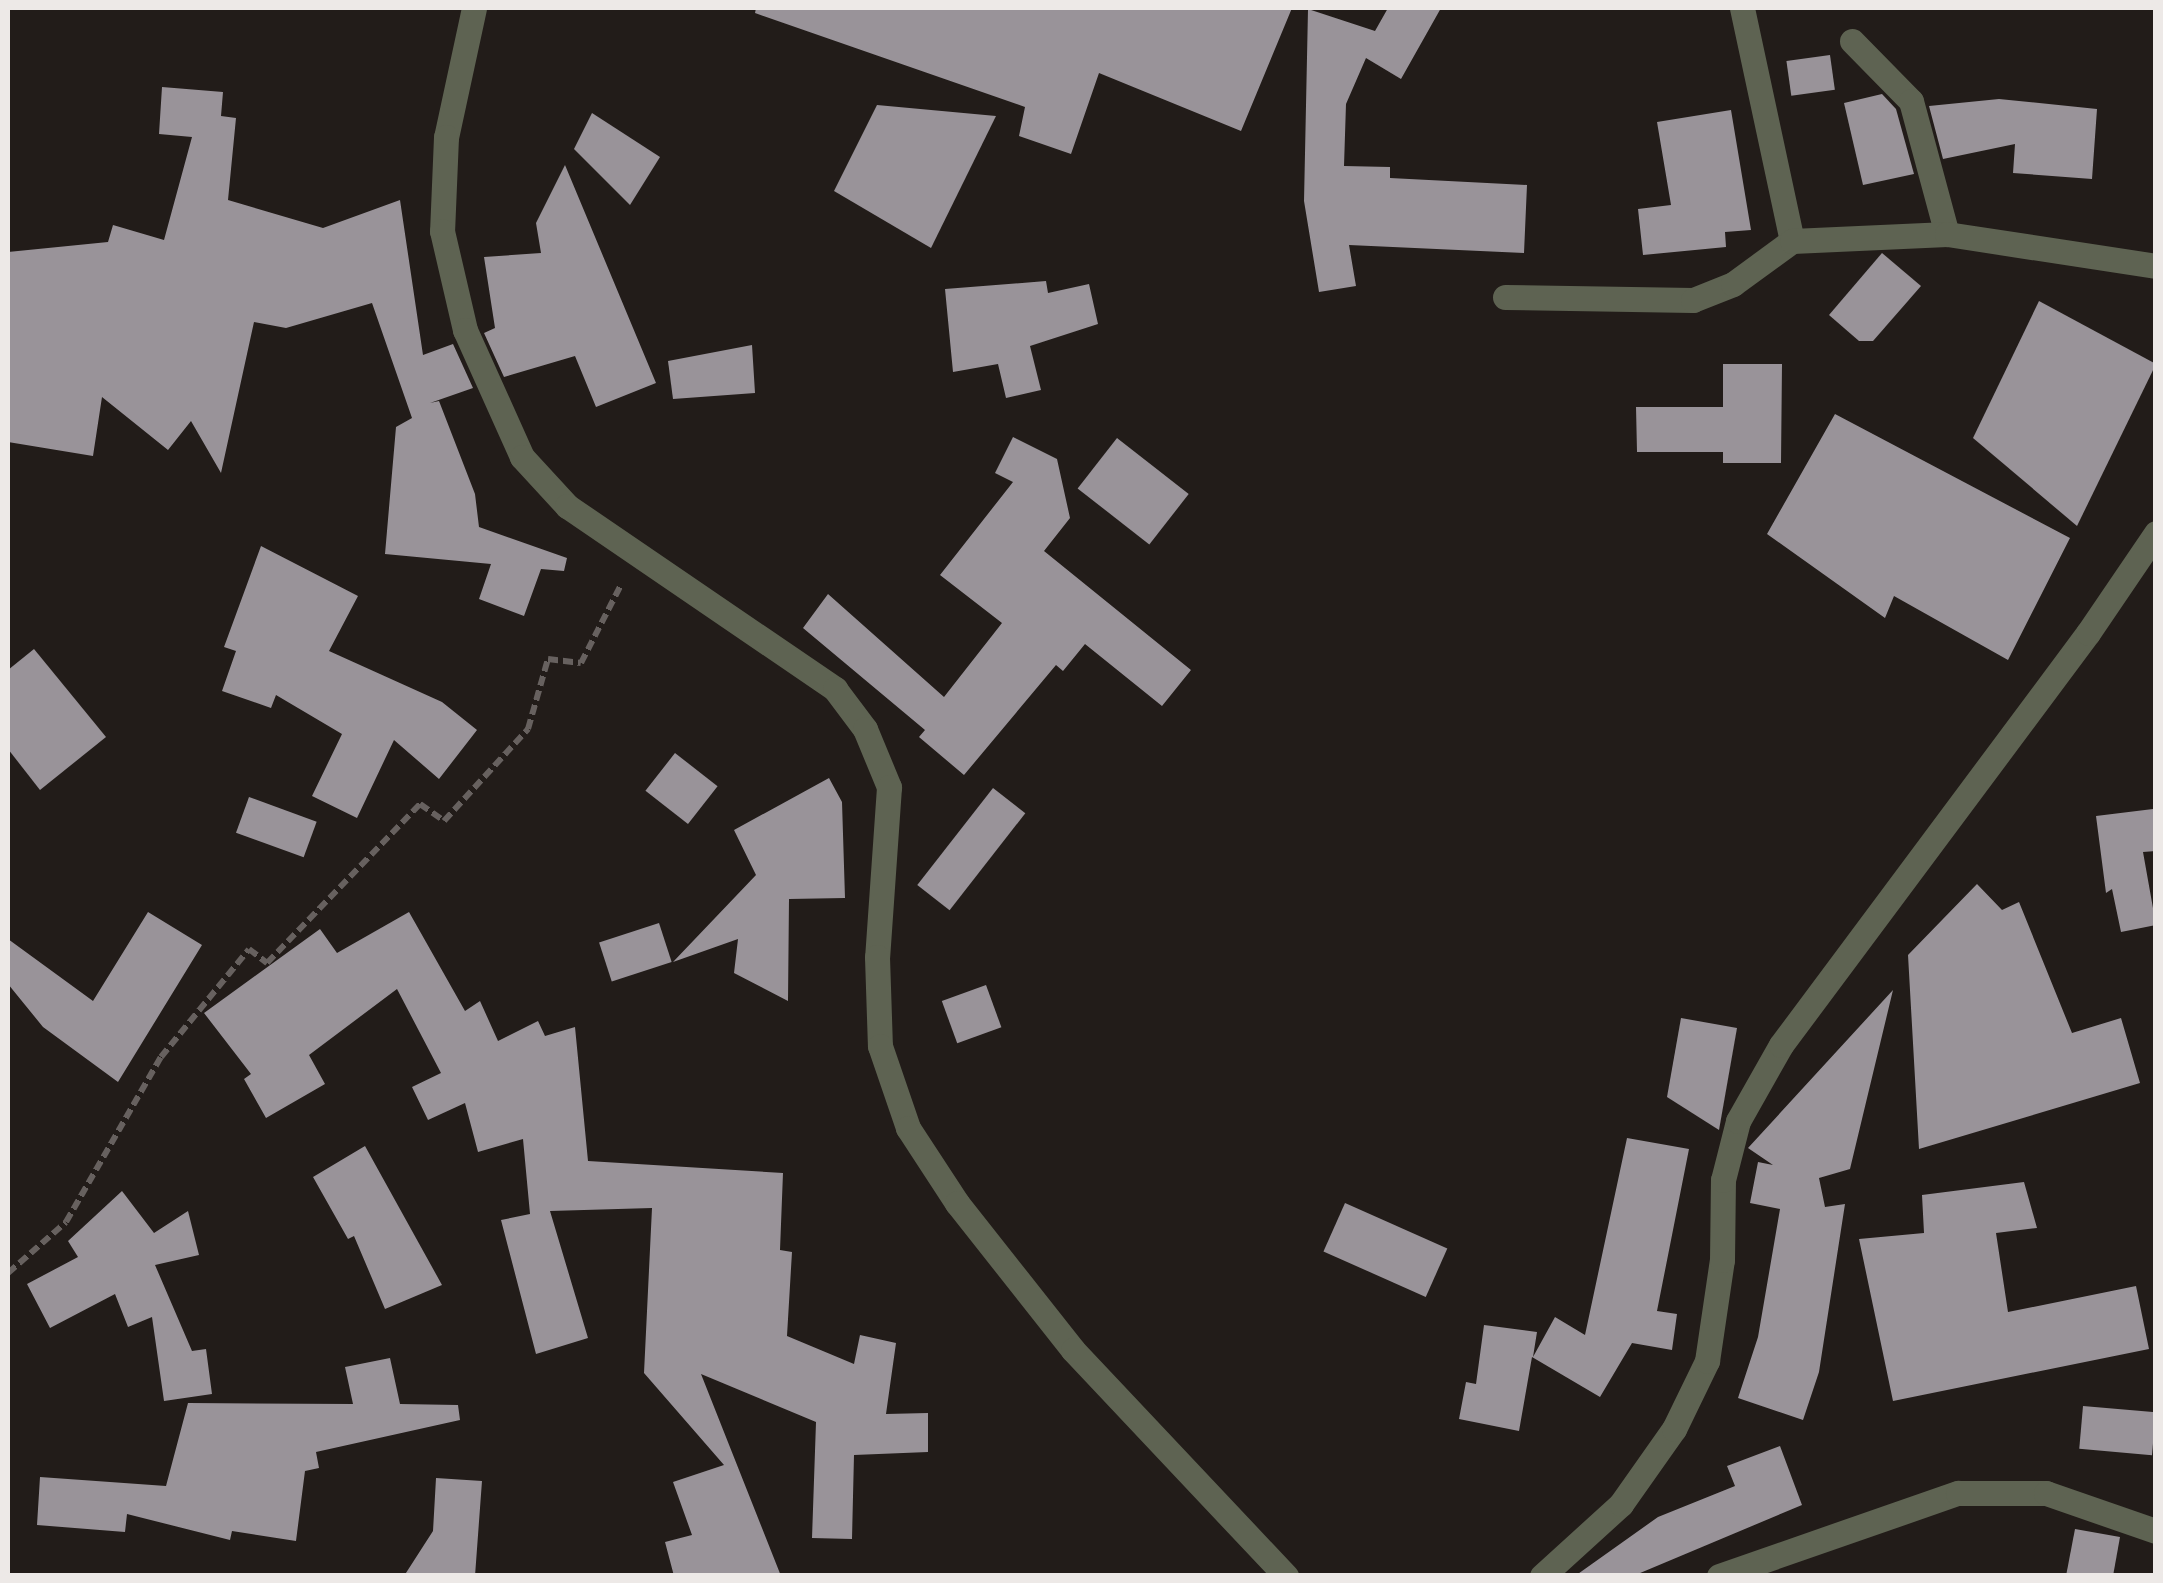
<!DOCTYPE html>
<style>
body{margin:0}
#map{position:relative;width:2163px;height:1583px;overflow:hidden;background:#221c19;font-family:Overpass,sans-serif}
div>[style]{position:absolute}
.building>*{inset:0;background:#999399;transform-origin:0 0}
.path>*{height:6px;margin-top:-3px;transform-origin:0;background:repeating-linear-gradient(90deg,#67615f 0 10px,transparent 0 15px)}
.minor>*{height:25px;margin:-12.5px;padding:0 12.5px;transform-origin:12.5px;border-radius:12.5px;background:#5e6352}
span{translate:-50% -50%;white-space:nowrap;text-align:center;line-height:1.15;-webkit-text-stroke:10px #090706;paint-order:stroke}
.frame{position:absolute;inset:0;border:10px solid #ede9e7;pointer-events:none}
</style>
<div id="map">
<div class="building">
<div style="clip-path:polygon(756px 8px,1292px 8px,1241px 131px,1099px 73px,1071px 154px,1019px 136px,1025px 107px,755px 13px)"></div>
<div style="clip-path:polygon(1388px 8px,1441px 8px,1401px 79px,1366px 58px,1346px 104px,1344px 166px,1390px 167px,1390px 178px,1527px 185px,1524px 253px,1349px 245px,1356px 286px,1319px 292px,1304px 201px,1308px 9px,1375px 31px)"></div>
<div style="left:1830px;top:55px;width:35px;height:44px;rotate:82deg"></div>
<div style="clip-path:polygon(162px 87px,223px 92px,221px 116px,236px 118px,228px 200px,323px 228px,400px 200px,423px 355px,453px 344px,473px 388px,430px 403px,439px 401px,475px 494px,479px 527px,567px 558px,564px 571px,541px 569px,524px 616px,479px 599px,491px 564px,385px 554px,396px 427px,412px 418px,372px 303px,286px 328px,254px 322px,221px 473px,191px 421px,168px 450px,102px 397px,93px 456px,8px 442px,8px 252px,108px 242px,113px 225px,164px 240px,192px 137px,159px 134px)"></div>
<div style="clip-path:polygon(1882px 94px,1896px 109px,1914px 174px,1863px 185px,1844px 103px)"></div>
<div style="clip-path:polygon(1999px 99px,2097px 109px,2092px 179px,2013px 173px,2015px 144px,1943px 159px,1929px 106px)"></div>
<div style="clip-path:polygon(877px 105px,996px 116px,931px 248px,834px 191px)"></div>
<div style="clip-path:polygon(1731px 110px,1751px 230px,1725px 232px,1726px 247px,1643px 255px,1638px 209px,1671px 205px,1657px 122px)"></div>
<div style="clip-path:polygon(592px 113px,660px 157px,630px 205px,574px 149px)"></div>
<div style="clip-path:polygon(565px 165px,656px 383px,596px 407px,575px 356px,504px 377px,484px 333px,495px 328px,484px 257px,541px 253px,536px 223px)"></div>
<div style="clip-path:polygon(1882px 253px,1921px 286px,1873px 341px,1859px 341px,1829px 315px)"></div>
<div style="clip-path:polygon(1046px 281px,1048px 293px,1089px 284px,1098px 324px,1030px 346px,1041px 390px,1006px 398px,998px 364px,953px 372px,945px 289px)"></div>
<div style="clip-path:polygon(2039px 301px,2156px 364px,2077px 526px,1973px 438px)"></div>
<div style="clip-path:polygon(752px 345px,755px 393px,673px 399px,668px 361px)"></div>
<div style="clip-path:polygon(1723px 364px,1782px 364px,1781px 463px,1723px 463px,1723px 452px,1637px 452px,1636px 407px,1723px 407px)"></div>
<div style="clip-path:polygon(1835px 414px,2070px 538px,2008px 660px,1894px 596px,1885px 618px,1767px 534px)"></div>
<div style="clip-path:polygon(1013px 437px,1057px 459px,1070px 518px,1044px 551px,1191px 670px,1162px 706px,1085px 644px,1063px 671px,1056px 665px,964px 775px,919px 737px,925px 730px,803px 628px,828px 594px,944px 697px,1002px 623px,940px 575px,1013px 482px,995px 473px)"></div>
<div style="left:1117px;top:438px;width:91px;height:64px;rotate:38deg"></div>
<div style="clip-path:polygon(261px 546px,358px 596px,329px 651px,442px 702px,477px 730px,439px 779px,394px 740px,357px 818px,312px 796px,342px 734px,276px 695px,271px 708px,222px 691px,236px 651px,224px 647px)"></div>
<div style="clip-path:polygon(34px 649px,106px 737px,40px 790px,8px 749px,8px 670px)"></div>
<div style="left:675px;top:753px;width:54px;height:48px;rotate:38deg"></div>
<div style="clip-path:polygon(829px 778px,842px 802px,845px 898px,789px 899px,788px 1001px,734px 973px,738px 939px,673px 962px,756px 875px,734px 830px)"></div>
<div style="left:993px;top:788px;width:41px;height:123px;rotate:38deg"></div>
<div style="left:249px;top:797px;width:72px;height:38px;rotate:20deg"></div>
<div style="clip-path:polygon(2153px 809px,2156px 851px,2143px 852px,2156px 925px,2121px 932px,2112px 889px,2106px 893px,2096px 816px)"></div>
<div style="clip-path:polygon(1977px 884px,2002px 910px,2019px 902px,2072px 1033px,2121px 1018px,2140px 1083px,1919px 1149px,1908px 955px)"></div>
<div style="clip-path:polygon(148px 912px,202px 945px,118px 1082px,43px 1027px,8px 984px,8px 939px,93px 1001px)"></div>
<div style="clip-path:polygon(409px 912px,465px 1011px,480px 1001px,498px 1041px,538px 1021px,545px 1036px,575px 1027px,588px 1161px,783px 1173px,780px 1250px,792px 1252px,787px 1336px,854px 1364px,860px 1335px,896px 1343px,886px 1414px,928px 1413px,928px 1452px,854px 1455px,852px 1539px,812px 1538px,816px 1422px,701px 1374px,781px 1576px,674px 1576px,665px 1542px,692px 1535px,673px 1482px,724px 1465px,644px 1373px,652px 1208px,550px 1211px,588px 1338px,536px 1354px,501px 1220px,530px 1214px,523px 1139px,478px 1152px,465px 1103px,428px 1120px,412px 1087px,441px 1073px,397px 989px,309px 1055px,325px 1084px,266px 1118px,244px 1079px,251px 1074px,204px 1013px,320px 929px,337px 953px)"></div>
<div style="left:659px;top:923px;width:41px;height:63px;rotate:72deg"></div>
<div style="left:986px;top:985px;width:45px;height:47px;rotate:70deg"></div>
<div style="clip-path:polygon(1893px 990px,1850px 1169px,1819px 1178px,1825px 1207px,1845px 1204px,1819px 1372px,1803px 1420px,1738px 1398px,1758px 1337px,1780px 1209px,1750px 1203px,1758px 1162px,1773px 1165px,1748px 1148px)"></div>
<div style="clip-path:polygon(1681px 1018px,1737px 1028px,1719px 1130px,1667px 1097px)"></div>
<div style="clip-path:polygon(1627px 1138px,1689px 1149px,1657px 1311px,1677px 1314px,1672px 1350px,1632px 1343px,1600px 1397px,1532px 1357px,1519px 1431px,1459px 1419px,1466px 1382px,1476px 1384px,1484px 1325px,1537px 1332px,1533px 1357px,1555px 1317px,1585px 1335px)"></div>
<div style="clip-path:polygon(365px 1146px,442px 1285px,385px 1309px,354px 1236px,348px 1239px,313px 1177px)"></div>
<div style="clip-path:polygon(2024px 1182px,2037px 1228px,1996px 1233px,2008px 1312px,2136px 1286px,2149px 1349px,1893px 1401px,1859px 1239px,1924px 1233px,1922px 1195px)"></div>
<div style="clip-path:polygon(122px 1191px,154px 1233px,188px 1211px,199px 1255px,155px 1265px,192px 1351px,206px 1349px,212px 1394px,164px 1401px,152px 1317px,128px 1327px,115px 1294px,50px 1328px,27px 1284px,78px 1257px,68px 1241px)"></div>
<div style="left:1345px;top:1203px;width:112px;height:53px;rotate:24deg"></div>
<div style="clip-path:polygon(390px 1358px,400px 1404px,458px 1405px,460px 1420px,316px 1452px,319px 1468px,305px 1471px,296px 1541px,232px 1531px,230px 1540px,127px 1514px,125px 1532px,37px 1525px,40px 1477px,166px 1486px,188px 1403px,353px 1404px,345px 1367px)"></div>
<div style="left:2083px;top:1406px;width:73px;height:43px;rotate:5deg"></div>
<div style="clip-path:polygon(1780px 1446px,1802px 1505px,1633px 1576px,1575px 1576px,1658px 1517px,1735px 1486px,1727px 1466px)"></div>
<div style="clip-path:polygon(436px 1478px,482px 1481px,475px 1576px,404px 1576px,433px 1531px)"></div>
<div style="clip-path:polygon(2075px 1529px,2120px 1537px,2113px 1576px,2066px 1576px)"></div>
</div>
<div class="path">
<div style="left:8px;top:1273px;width:77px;rotate:-41.3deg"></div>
<div style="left:66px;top:1222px;width:190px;rotate:-60.1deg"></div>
<div style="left:161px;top:1057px;width:139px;rotate:-50.8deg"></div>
<div style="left:249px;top:949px;width:23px;rotate:38deg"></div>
<div style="left:267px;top:963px;width:221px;rotate:-46.1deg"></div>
<div style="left:420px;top:804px;width:29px;rotate:35deg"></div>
<div style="left:444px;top:821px;width:125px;rotate:-47.6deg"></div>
<div style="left:528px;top:729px;width:73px;rotate:-74.1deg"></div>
<div style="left:548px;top:659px;width:33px;rotate:7deg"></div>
<div style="left:581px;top:663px;width:88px;rotate:-62.9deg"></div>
</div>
<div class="minor">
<div style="left:474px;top:8px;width:132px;rotate:102.2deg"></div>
<div style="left:446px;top:137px;width:94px;rotate:92.4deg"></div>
<div style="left:442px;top:231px;width:102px;rotate:76.9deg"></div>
<div style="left:465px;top:330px;width:139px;rotate:65.8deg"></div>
<div style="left:522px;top:457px;width:67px;rotate:47.4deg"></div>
<div style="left:567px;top:506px;width:325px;rotate:34.3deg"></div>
<div style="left:835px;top:689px;width:50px;rotate:53.1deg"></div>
<div style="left:865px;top:729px;width:63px;rotate:67.5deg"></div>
<div style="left:889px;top:787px;width:170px;rotate:94deg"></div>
<div style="left:877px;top:957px;width:89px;rotate:88.1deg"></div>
<div style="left:880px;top:1046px;width:87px;rotate:71.1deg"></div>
<div style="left:908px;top:1128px;width:90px;rotate:56.8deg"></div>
<div style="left:957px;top:1203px;width:187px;rotate:51.7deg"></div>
<div style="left:1073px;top:1350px;width:311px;rotate:46.7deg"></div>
<div style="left:1742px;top:8px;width:238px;rotate:77.9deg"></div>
<div style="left:1852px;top:41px;width:84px;rotate:45.5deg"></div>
<div style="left:1911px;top:101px;width:138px;rotate:74.9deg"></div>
<div style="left:1505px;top:297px;width:188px;rotate:0.9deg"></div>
<div style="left:1693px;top:300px;width:43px;rotate:-21.8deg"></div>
<div style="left:1733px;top:284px;width:73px;rotate:-36.1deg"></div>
<div style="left:1792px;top:241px;width:155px;rotate:-2.6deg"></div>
<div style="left:1947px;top:234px;width:211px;rotate:8.7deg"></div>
<div style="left:1542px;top:1576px;width:107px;rotate:-42.3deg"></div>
<div style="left:1621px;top:1504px;width:92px;rotate:-54.8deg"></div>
<div style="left:1674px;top:1429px;width:76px;rotate:-64.1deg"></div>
<div style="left:1707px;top:1361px;width:102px;rotate:-81.6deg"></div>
<div style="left:1722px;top:1260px;width:80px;rotate:-89.3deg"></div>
<div style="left:1723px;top:1180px;width:61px;rotate:-75.7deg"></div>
<div style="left:1738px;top:1121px;width:87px;rotate:-60.5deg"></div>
<div style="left:1781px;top:1045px;width:514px;rotate:-53.31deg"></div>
<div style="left:2088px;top:633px;width:121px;rotate:-55.8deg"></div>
<div style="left:1719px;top:1576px;width:253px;rotate:-19.2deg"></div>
<div style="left:1958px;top:1493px;width:88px"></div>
<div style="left:2046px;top:1493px;width:116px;rotate:19.1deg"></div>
</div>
<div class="frame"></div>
</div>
